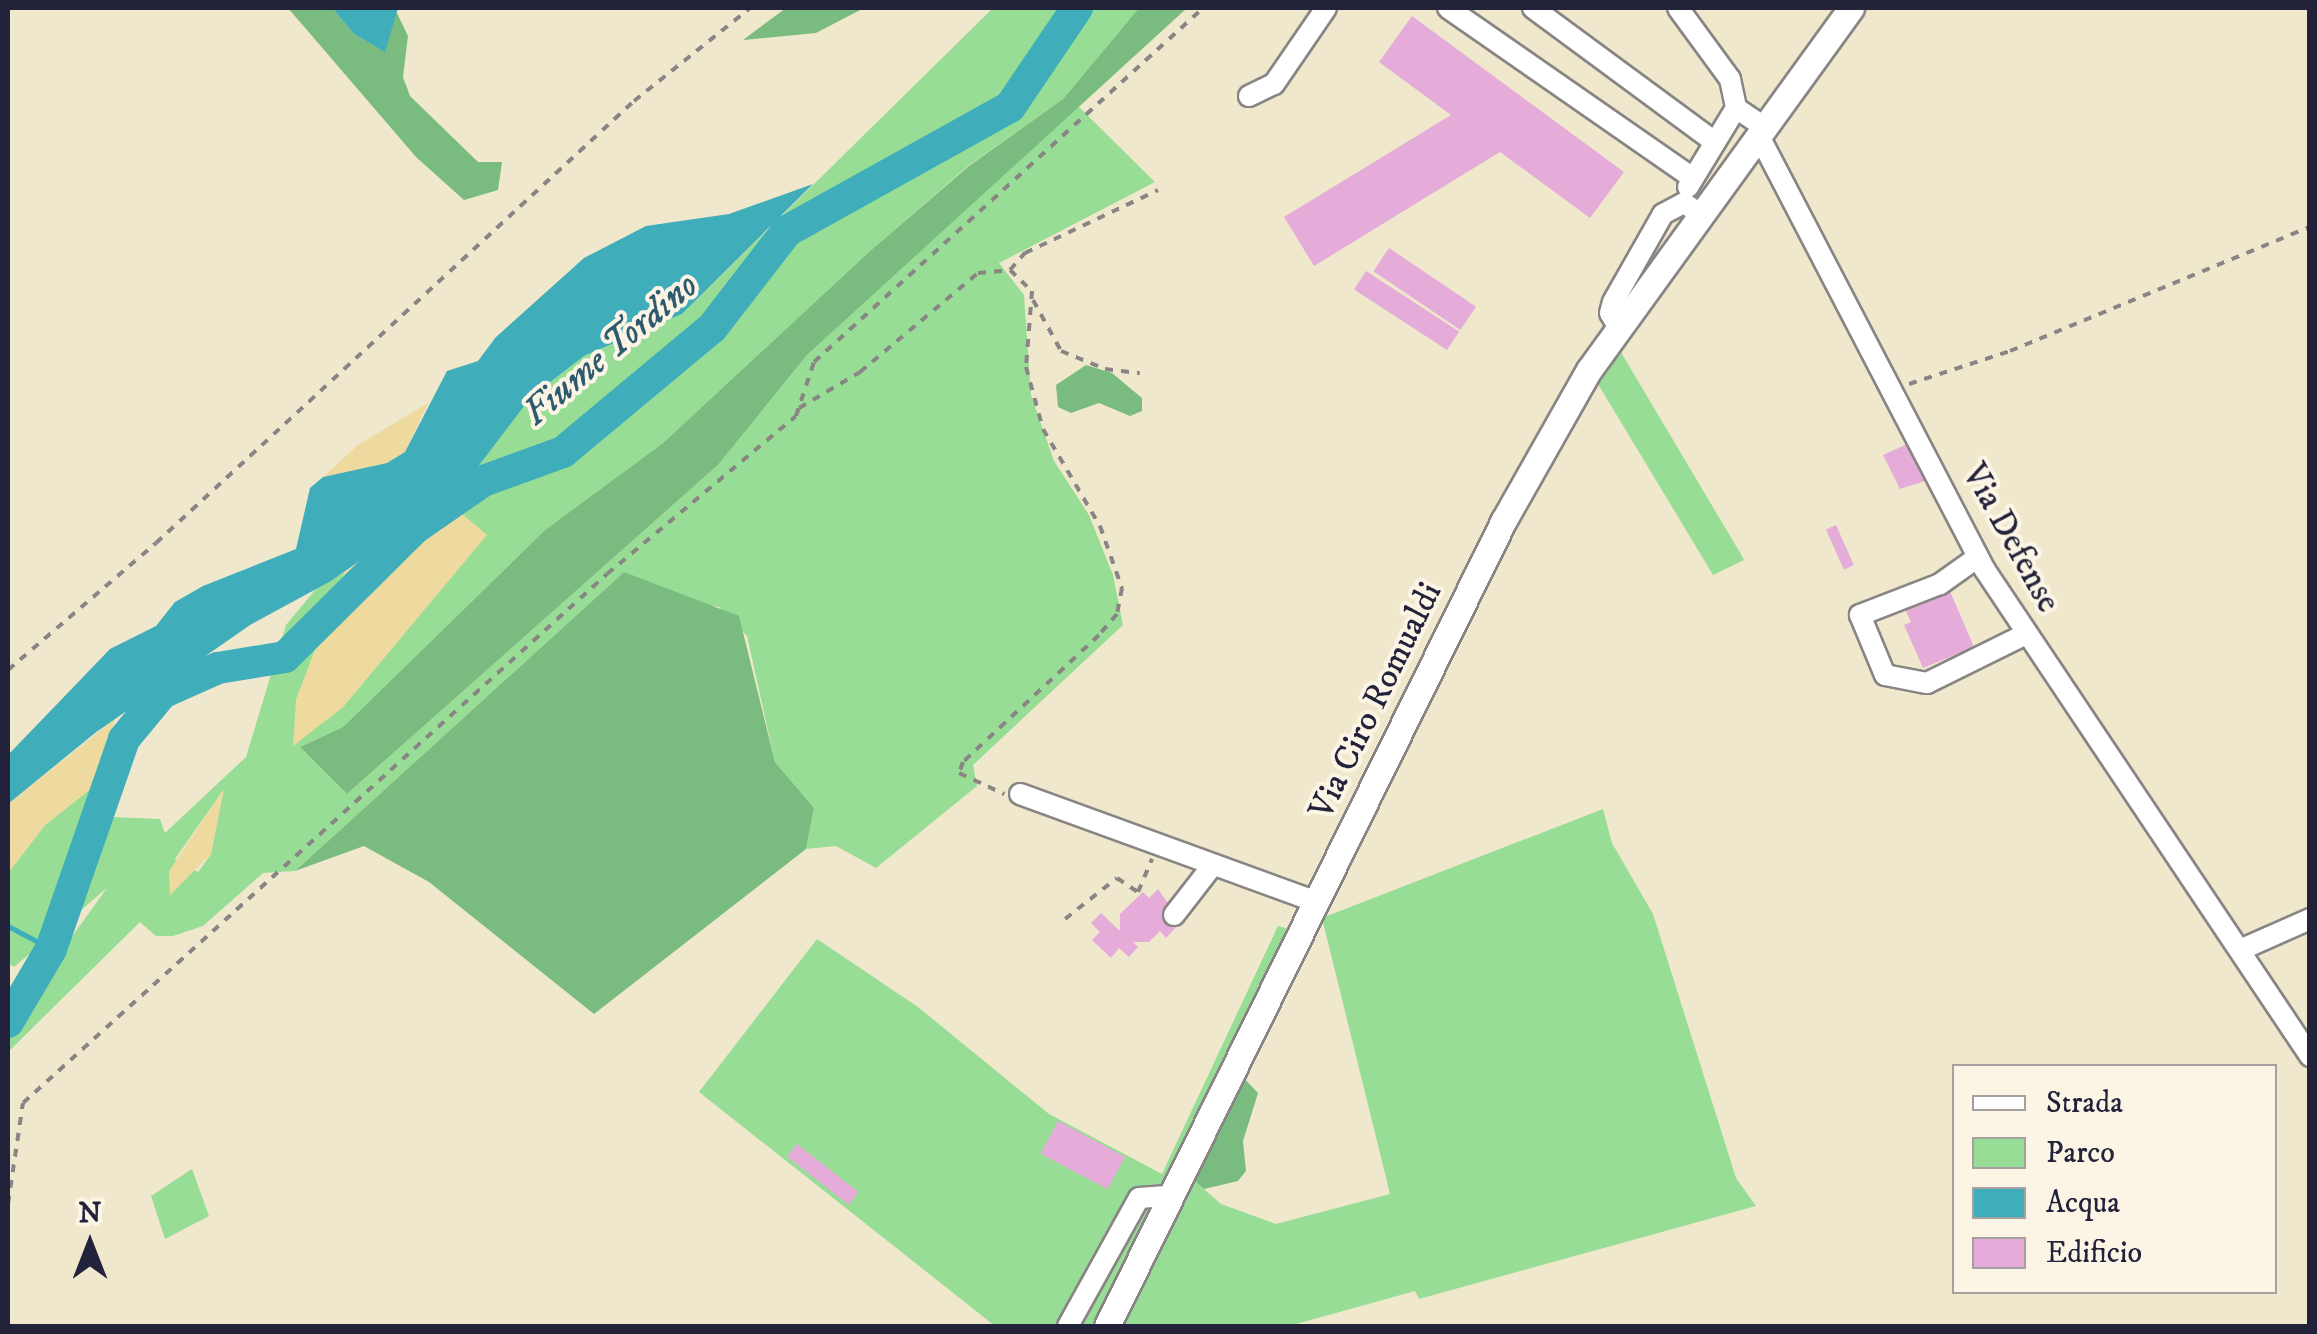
<!DOCTYPE html>
<style>
body{margin:0}
#map{position:relative;width:2317px;height:1334px;overflow:hidden;background:#efe8cc;font-family:"IM FELL DW Pica",serif}
div>[style]{position:absolute}
.green>*{inset:0;background:#98dd96}
.forest>*{inset:0;background:#7abc7f}
.sand>*{inset:0;background:#eeda9e}
.water>*{inset:0;background:#3faeba}
.stream>*{height:5px;margin:-2.5px;padding:0 2.5px;transform-origin:2.5px;border-radius:2.5px;background:#3faeba}
.river>*{height:32px;margin:-16px;padding:0 16px;transform-origin:16px;border-radius:16px;background:#3faeba}
.building>*{inset:0;background:#e5acd9;transform-origin:0 0}
.path>*{height:4px;margin-top:-2px;transform-origin:0;background:repeating-linear-gradient(90deg,#888584 0 8px,transparent 0 16px)}
.roads{filter:drop-shadow(2px 0 #888584) drop-shadow(-2px 0 #888584) drop-shadow(0 2px #888584) drop-shadow(0 -2px #888584)}
.minor>*{height:20px;margin:-10px;padding:0 10px;transform-origin:10px;border-radius:10px;background:#fff}
.major>*{height:25px;margin:-12.5px;padding:0 12.5px;transform-origin:12.5px;border-radius:12.5px;background:#fff}
span{translate:-50% -50%;white-space:nowrap;text-align:center;line-height:1.15;-webkit-text-stroke:8px #fcf5e5;paint-order:stroke}
.street-label{font-size:35px;color:#22223b}
.water-label{font-size:38px;color:#2e5a6e;font-style:italic}
.frame{position:absolute;inset:0;border:10px solid #22223b;pointer-events:none}
.legend{position:absolute;left:1952px;top:1064px;width:325px;height:230px;box-sizing:border-box;background:#fcf5e5;border:2px solid #a5a1a1;margin:0;padding:12px 18px;list-style:none;font-size:30px;color:#22223b}
.legend li{display:flex;align-items:center;gap:20px;height:50px}
.legend b{width:50px;border:2px solid #a5a1a1}
.north{position:absolute;left:40px;top:1194px;width:100px;height:100px;-webkit-text-stroke:8px #fcf5e5;paint-order:stroke;rotate:0deg;font-size:28px;font-weight:700;line-height:40px;text-align:center;color:#22223b}
.north::after{content:'';display:block;margin:auto;width:35px;height:45px;background:#22223b;clip-path:polygon(50% 0,100% 100%,50% 72%,0 100%)}
</style>
<div id="map">
<div class="green">
<div style="clip-path:polygon(evenodd,993px 8px,1139px 8px,1063px 99px,968px 166px,870px 251px,663px 443px,545px 530px,343px 727px,300px 747px,347px 794px,718px 465px,807px 355px,1078px 106px,1155px 182px,999px 263px,1024px 295px,1031px 395px,1054px 461px,1089px 515px,1113px 575px,1123px 625px,973px 765px,977px 786px,876px 868px,836px 846px,806px 849px,814px 808px,775px 762px,747px 636px,719px 607px,691px 602px,624px 572px,295px 871px,263px 873px,203px 926px,173px 936px,156px 936px,140px 922px,8px 1052px,8px 1025px,107px 888px,14px 967px,8px 963px,8px 873px,45px 825px,93px 787px,89px 816px,160px 819px,165px 833px,246px 757px,286px 625px,315px 590px,345px 572px,296px 700px,342px 708px,486px 535px,444px 499px,531px 397px,584px 356px,682px 314px,993px 8px,222px 792px,211px 854px,198px 872px,175px 859px,222px 792px)"></div>
<div style="clip-path:polygon(1619px 349px,1742px 556px,1744px 560px,1713px 575px,1595px 379px)"></div>
<div style="clip-path:polygon(1603px 809px,1612px 843px,1653px 914px,1736px 1178px,1756px 1206px,1419px 1299px,1415px 1291px,1289px 1326px,1116px 1326px,1189px 1176px,1221px 1204px,1276px 1224px,1390px 1194px,1322px 918px)"></div>
<div style="clip-path:polygon(1278px 926px,1289px 929px,1092px 1326px,995px 1326px,699px 1092px,817px 939px,918px 1007px,1049px 1114px,1162px 1174px)"></div>
<div style="clip-path:polygon(192px 1169px,209px 1216px,165px 1239px,151px 1196px)"></div>
</div>
<div class="forest">
<div style="clip-path:polygon(288px 8px,332px 8px,354px 34px,384px 51px,396px 11px,408px 36px,403px 77px,410px 96px,478px 162px,502px 162px,498px 190px,464px 200px,416px 157px)"></div>
<div style="clip-path:polygon(786px 8px,864px 8px,816px 33px,743px 40px)"></div>
<div style="clip-path:polygon(1139px 8px,1187px 8px,807px 355px,718px 465px,347px 794px,300px 747px,343px 727px,545px 530px,663px 443px,870px 251px,969px 166px,1063px 99px)"></div>
<div style="clip-path:polygon(1086px 365px,1112px 373px,1142px 398px,1142px 411px,1130px 416px,1099px 403px,1071px 413px,1058px 407px,1056px 385px)"></div>
<div style="clip-path:polygon(624px 572px,739px 616px,775px 762px,814px 808px,806px 849px,594px 1014px,429px 882px,364px 846px,295px 871px)"></div>
<div style="clip-path:polygon(1242px 1076px,1258px 1093px,1243px 1141px,1246px 1171px,1238px 1181px,1204px 1189px,1189px 1176px)"></div>
</div>
<div class="sand">
<div style="clip-path:polygon(428px 403px,405px 452px,387px 463px,323px 477px,358px 445px)"></div>
<div style="clip-path:polygon(444px 499px,487px 535px,342px 708px,293px 746px,296px 700px,345px 572px)"></div>
<div style="clip-path:polygon(115px 719px,93px 787px,45px 825px,8px 873px,8px 804px)"></div>
<div style="clip-path:polygon(224px 789px,211px 854px,170px 895px,169px 871px)"></div>
</div>
<div class="water">
<div style="clip-path:polygon(332px 8px,398px 8px,385px 52px,354px 34px)"></div>
<div style="clip-path:polygon(813px 184px,682px 314px,584px 356px,531px 397px,480px 464px,428px 513px,331px 581px,250px 625px,95px 733px,8px 804px,8px 755px,110px 649px,156px 626px,175px 602px,203px 586px,296px 549px,310px 488px,323px 477px,387px 463px,405px 452px,447px 371px,478px 361px,496px 337px,584px 258px,646px 226px,729px 214px)"></div>
</div>
<div class="stream">
<div style="left:8px;top:926px;width:49px;rotate:28.1deg"></div>
</div>
<div class="river">
<div style="left:8px;top:1022px;width:85px;rotate:-59.5deg"></div>
<div style="left:51px;top:949px;width:222px;rotate:-70.8deg"></div>
<div style="left:124px;top:739px;width:60px;rotate:-50.4deg"></div>
<div style="left:162px;top:693px;width:61px;rotate:-24.1deg"></div>
<div style="left:218px;top:668px;width:68px;rotate:-9.3deg"></div>
<div style="left:285px;top:657px;width:183px;rotate:-44.8deg"></div>
<div style="left:415px;top:528px;width:83px;rotate:-34.7deg"></div>
<div style="left:483px;top:481px;width:85px;rotate:-19.9deg"></div>
<div style="left:563px;top:452px;width:194px;rotate:-39.8deg"></div>
<div style="left:712px;top:328px;width:123px;rotate:-52.3deg"></div>
<div style="left:787px;top:231px;width:255px;rotate:-29.1deg"></div>
<div style="left:1010px;top:107px;width:120px;rotate:-55.9deg"></div>
</div>
<div class="building">
<div style="clip-path:polygon(1412px 16px,1624px 172px,1590px 218px,1500px 152px,1314px 266px,1284px 217px,1451px 115px,1379px 62px)"></div>
<div style="left:1389px;top:248px;width:105px;height:28px;rotate:34deg"></div>
<div style="left:1366px;top:271px;width:111px;height:22px;rotate:33deg"></div>
<div style="clip-path:polygon(1916px 440px,1934px 478px,1900px 489px,1883px 455px)"></div>
<div style="left:1836px;top:525px;width:44px;height:11px;rotate:66deg"></div>
<div style="clip-path:polygon(1949px 589px,1974px 647px,1923px 668px,1904px 625px,1911px 622px,1904px 607px)"></div>
<div style="clip-path:polygon(1158px 889px,1181px 922px,1166px 938px,1160px 931px,1149px 942px,1133px 942px,1138px 947px,1129px 957px,1119px 948px,1111px 958px,1092px 940px,1100px 932px,1091px 923px,1101px 913px,1120px 931px,1120px 914px,1143px 892px,1149px 898px)"></div>
<div style="left:1058px;top:1121px;width:76px;height:37px;rotate:28deg"></div>
<div style="left:797px;top:1144px;width:78px;height:16px;rotate:38deg"></div>
</div>
<div class="path">
<div style="left:1010px;top:270px;width:23px;rotate:-49deg"></div>
<div style="left:1025px;top:253px;width:147px;rotate:-25.3deg"></div>
<div style="left:1033px;top:300px;width:58px;rotate:61.2deg"></div>
<div style="left:1061px;top:351px;width:48px;rotate:22.2deg"></div>
<div style="left:1105px;top:369px;width:35px;rotate:7deg"></div>
<div style="left:1909px;top:384px;width:106px;rotate:-18.1deg"></div>
<div style="left:2010px;top:351px;width:325px;rotate:-22.5deg"></div>
<div style="left:799px;top:408px;width:71px;rotate:-30.5deg"></div>
<div style="left:860px;top:372px;width:154px;rotate:-40deg"></div>
<div style="left:978px;top:273px;width:32px;rotate:-5deg"></div>
<div style="left:1010px;top:270px;width:30px;rotate:44deg"></div>
<div style="left:1032px;top:291px;width:76px;rotate:94.5deg"></div>
<div style="left:1026px;top:367px;width:64px;rotate:74.7deg"></div>
<div style="left:1043px;top:429px;width:113px;rotate:59.6deg"></div>
<div style="left:1100px;top:526px;width:66px;rotate:70.5deg"></div>
<div style="left:1122px;top:588px;width:26px;rotate:101deg"></div>
<div style="left:1117px;top:614px;width:28px;rotate:131deg"></div>
<div style="left:1099px;top:635px;width:186px;rotate:137deg"></div>
<div style="left:963px;top:762px;width:12px;rotate:110deg"></div>
<div style="left:959px;top:773px;width:50px;rotate:25deg"></div>
<div style="left:8px;top:670px;width:195px;rotate:-40.6deg"></div>
<div style="left:156px;top:543px;width:651px;rotate:-42.76deg"></div>
<div style="left:634px;top:101px;width:149px;rotate:-38.7deg"></div>
<div style="left:1065px;top:919px;width:66px;rotate:-38.3deg"></div>
<div style="left:1117px;top:878px;width:25px;rotate:34deg"></div>
<div style="left:1138px;top:892px;width:36px;rotate:-67deg"></div>
<div style="left:8px;top:1204px;width:102px;rotate:-81.6deg"></div>
<div style="left:23px;top:1103px;width:788px;rotate:-42.17deg"></div>
<div style="left:607px;top:574px;width:246px;rotate:-39.9deg"></div>
<div style="left:796px;top:416px;width:57px;rotate:-71.6deg"></div>
<div style="left:814px;top:362px;width:526px;rotate:-42.3deg"></div>
</div>
<div class="roads">
<div class="minor">
<div style="left:1448px;top:8px;width:298px;rotate:34.8deg"></div>
<div style="left:1533px;top:8px;width:226px;rotate:36.4deg"></div>
<div style="left:1678px;top:8px;width:88px;rotate:53.8deg"></div>
<div style="left:1730px;top:79px;width:30px;rotate:78deg"></div>
<div style="left:1249px;top:96px;width:28px;rotate:-26deg"></div>
<div style="left:1274px;top:84px;width:92px;rotate:-55.6deg"></div>
<div style="left:1759px;top:136px;width:489px;rotate:62.5deg"></div>
<div style="left:1985px;top:570px;width:585px;rotate:56.23deg"></div>
<div style="left:1688px;top:187px;width:92px;rotate:-58.7deg"></div>
<div style="left:1736px;top:108px;width:36px;rotate:34deg"></div>
<div style="left:1619px;top:328px;width:17px;rotate:-121deg"></div>
<div style="left:1610px;top:313px;width:11px;rotate:-75deg"></div>
<div style="left:1613px;top:302px;width:101px;rotate:-60.4deg"></div>
<div style="left:1663px;top:214px;width:24px;rotate:-28deg"></div>
<div style="left:1684px;top:203px;width:22px;rotate:34deg"></div>
<div style="left:1978px;top:557px;width:47px;rotate:144.6deg"></div>
<div style="left:1940px;top:584px;width:86px;rotate:158.8deg"></div>
<div style="left:1860px;top:615px;width:65px;rotate:67.4deg"></div>
<div style="left:1885px;top:675px;width:43px;rotate:10.8deg"></div>
<div style="left:1927px;top:683px;width:110px;rotate:-26.3deg"></div>
<div style="left:1020px;top:794px;width:315px;rotate:20deg"></div>
<div style="left:1174px;top:915px;width:62px;rotate:-52.2deg"></div>
<div style="left:2240px;top:950px;width:77px;rotate:-23.9deg"></div>
<div style="left:1068px;top:1326px;width:146px;rotate:-61deg"></div>
<div style="left:1139px;top:1198px;width:31px;rotate:-4deg"></div>
</div>
<div class="major">
<div style="left:1107px;top:1326px;width:898px;rotate:-63.78deg"></div>
<div style="left:1504px;top:520px;width:172px;rotate:-60.5deg"></div>
<div style="left:1589px;top:370px;width:447px;rotate:-54.1deg"></div>
</div>
</div>
<div class="street-label">
<span style="left:2011px;top:538px;rotate:61deg">Via Defense</span>
<span style="left:1376px;top:701px;rotate:-64deg">Via Ciro Romualdi</span>
</div>
<div class="water-label">
<span style="left:611px;top:350px;rotate:-40deg">Fiume Tordino</span>
</div>
<div class="frame"></div>
<ul class="legend">
<li><b style="height:12px;background:#fff"></b>Strada</li>
<li><b style="height:28px;background:#98dd96"></b>Parco</li>
<li><b style="height:28px;background:#3faeba"></b>Acqua</li>
<li><b style="height:28px;background:#e5acd9"></b>Edificio</li>
</ul>
<div class="north">N</div>
</div>
